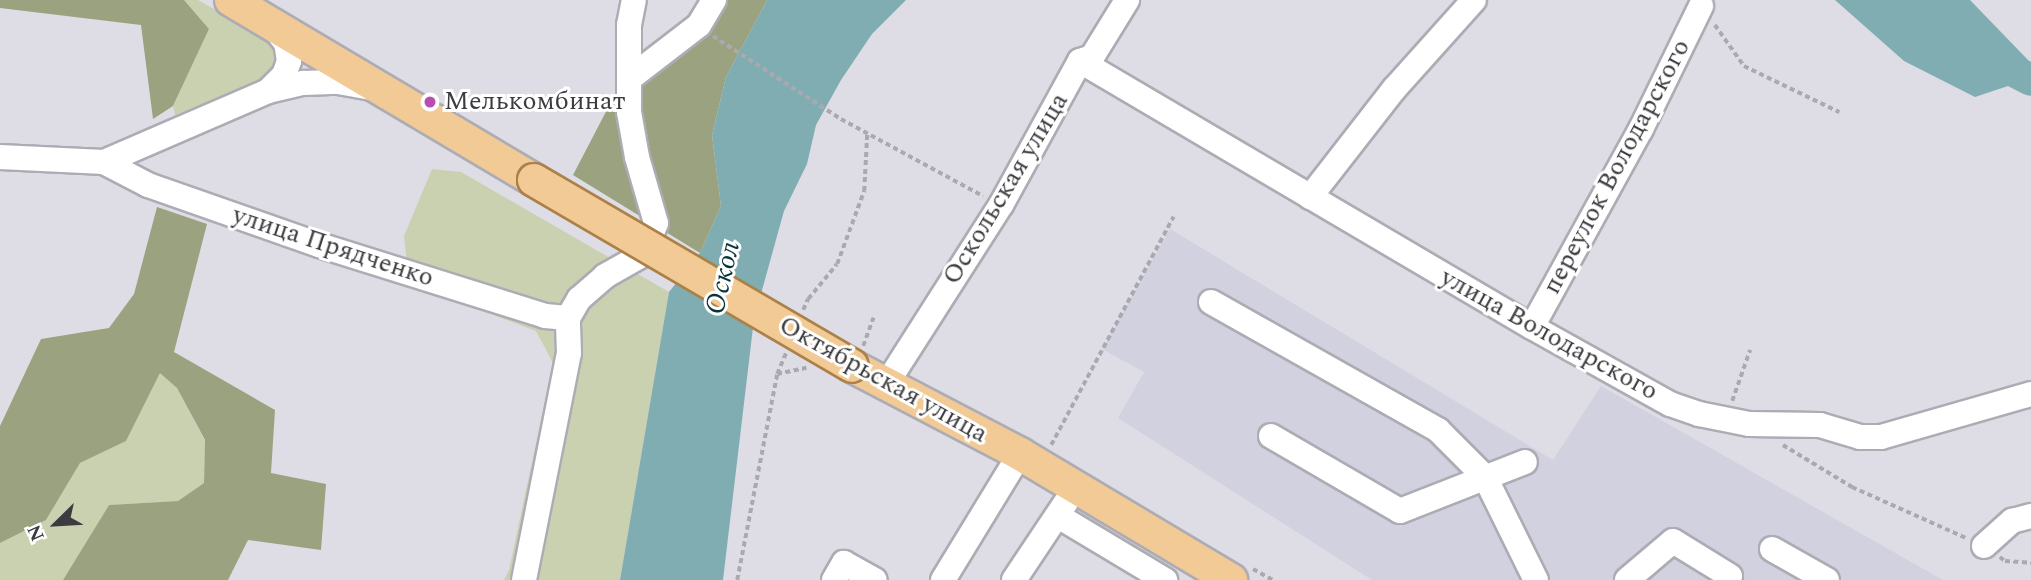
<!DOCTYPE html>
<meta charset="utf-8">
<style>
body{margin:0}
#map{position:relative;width:2031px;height:580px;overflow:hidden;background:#dedde5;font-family:Spectral,serif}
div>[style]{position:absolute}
.built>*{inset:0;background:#d2d1e0}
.green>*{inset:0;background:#cad1b1}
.forest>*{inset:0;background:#9ba27f}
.water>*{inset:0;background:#7fadb2}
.river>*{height:32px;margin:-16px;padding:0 16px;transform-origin:16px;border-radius:16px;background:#7fadb2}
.path>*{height:3.5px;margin-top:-1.75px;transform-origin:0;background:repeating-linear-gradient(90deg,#aaa9af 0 5px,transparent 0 8.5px)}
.roads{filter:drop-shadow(2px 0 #adacb4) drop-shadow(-2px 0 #adacb4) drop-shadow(0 2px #adacb4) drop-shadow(0 -2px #adacb4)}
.minor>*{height:24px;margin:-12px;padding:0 12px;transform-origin:12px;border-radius:12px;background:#fff}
.major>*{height:32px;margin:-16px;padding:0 16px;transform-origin:16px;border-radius:16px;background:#f1ca95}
.bridges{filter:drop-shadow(2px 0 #ac8149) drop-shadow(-2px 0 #ac8149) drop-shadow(0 2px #ac8149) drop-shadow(0 -2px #ac8149)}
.major-bridge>*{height:32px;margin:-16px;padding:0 16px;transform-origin:16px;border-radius:16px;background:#f1ca95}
.dots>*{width:19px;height:19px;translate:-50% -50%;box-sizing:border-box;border:4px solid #fff;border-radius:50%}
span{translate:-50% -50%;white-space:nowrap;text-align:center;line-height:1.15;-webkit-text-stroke:6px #fff;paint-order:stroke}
.poi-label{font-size:26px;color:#3c3b3f}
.left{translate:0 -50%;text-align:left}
.street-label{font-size:26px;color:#3c3b3f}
.water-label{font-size:28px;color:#06353a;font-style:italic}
.north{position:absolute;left:21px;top:489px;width:70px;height:70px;-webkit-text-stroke:5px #fff;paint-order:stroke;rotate:246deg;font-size:19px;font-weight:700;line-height:28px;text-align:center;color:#3c3b3f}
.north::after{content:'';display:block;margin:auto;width:24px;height:32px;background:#3c3b3f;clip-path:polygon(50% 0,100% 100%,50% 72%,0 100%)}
</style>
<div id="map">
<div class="built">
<div style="clip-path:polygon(1170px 229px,1553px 460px,1601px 386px,1943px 580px,1372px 580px,1118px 418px,1144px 372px,1102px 349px)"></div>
</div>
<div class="green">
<div style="clip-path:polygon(184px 0,198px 0,268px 39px,278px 49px,281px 59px,256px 84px,175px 115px,173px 106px,209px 29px)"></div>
<div style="clip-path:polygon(432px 169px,461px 172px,669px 292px,620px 580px,504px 580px,509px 570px,553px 363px,536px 331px,409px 283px,404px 236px)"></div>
<div style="clip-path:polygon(160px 372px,177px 388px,205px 441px,204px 483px,178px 501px,109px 505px,63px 580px,0 580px,0 543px,46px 520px,80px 463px,126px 441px)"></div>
</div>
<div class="forest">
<div style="clip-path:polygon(0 0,184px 0,209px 29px,173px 106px,153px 119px,141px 25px,0 8px)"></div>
<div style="clip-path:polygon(727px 0,767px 0,726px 77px,712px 135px,721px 206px,700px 253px,573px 175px,611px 102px,699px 41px)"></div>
<div style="clip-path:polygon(157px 207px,207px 224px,174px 352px,275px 410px,271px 473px,326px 484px,321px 550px,248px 540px,228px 580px,63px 580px,109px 505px,178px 501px,204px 483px,205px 440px,177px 388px,160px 373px,126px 441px,80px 463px,46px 520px,0 543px,0 426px,41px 339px,109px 328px,134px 294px)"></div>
</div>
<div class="water">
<div style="clip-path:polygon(767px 0,906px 0,872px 34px,841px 80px,816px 125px,807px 164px,784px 211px,754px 319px,723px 580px,620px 580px,669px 292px,700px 253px,721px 206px,712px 135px,726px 77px)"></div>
<div style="clip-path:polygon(1835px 0,1970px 0,2028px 60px,2029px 79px,1975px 97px,1904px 61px)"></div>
</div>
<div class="river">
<div style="left:1934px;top:0;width:96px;rotate:43.3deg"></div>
<div style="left:2004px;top:66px;width:30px;rotate:27deg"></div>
</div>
<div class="path">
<div style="left:1715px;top:25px;width:50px;rotate:54.7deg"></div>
<div style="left:1744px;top:66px;width:106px;rotate:25.8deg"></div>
<div style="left:713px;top:36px;width:153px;rotate:33deg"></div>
<div style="left:841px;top:119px;width:162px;rotate:28.5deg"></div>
<div style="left:803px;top:310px;width:12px;rotate:-66deg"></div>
<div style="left:808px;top:299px;width:45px;rotate:-50.4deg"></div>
<div style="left:837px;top:264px;width:78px;rotate:-69.7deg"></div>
<div style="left:864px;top:191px;width:58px;rotate:-87deg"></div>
<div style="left:863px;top:346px;width:30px;rotate:-70deg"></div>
<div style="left:777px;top:374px;width:30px;rotate:-12deg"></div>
<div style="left:1732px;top:401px;width:54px;rotate:-70.6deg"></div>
<div style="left:1051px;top:445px;width:259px;rotate:-61.8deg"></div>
<div style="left:1783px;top:445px;width:81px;rotate:31.3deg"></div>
<div style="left:1852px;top:487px;width:125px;rotate:24.1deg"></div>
<div style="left:2000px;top:557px;width:6px;rotate:39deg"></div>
<div style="left:2005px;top:561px;width:26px;rotate:4deg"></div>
<div style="left:1253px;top:569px;width:23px;rotate:29deg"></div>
<div style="left:737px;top:580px;width:210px;rotate:-79deg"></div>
<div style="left:777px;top:374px;width:23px;rotate:-67deg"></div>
</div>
<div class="roads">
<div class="minor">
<div style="left:1080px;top:61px;width:524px;rotate:30.48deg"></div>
<div style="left:1532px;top:327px;width:158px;rotate:29.2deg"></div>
<div style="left:1670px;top:404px;width:31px;rotate:19deg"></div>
<div style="left:1699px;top:414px;width:51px;rotate:11.3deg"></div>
<div style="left:1749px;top:424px;width:71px;rotate:0.8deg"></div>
<div style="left:1820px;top:425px;width:42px;rotate:16.7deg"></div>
<div style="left:1860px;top:437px;width:21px"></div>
<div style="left:1881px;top:437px;width:156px;rotate:-16deg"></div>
<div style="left:629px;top:79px;width:88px;rotate:-37.6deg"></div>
<div style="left:699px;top:25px;width:29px;rotate:-59deg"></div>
<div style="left:268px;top:91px;width:23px;rotate:-45deg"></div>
<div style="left:284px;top:75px;width:15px;rotate:-70deg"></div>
<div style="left:289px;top:61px;width:18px;rotate:-99deg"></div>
<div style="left:286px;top:43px;width:23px;rotate:-128deg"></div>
<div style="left:0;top:157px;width:104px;rotate:2.8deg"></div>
<div style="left:104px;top:162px;width:50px;rotate:27.6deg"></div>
<div style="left:148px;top:185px;width:181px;rotate:19.3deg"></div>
<div style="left:319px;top:245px;width:237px;rotate:17.4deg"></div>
<div style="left:545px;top:316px;width:23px;rotate:5deg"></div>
<div style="left:104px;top:162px;width:179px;rotate:-23.4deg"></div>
<div style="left:268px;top:91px;width:37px;rotate:-13deg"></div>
<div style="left:304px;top:83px;width:34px;rotate:-2deg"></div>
<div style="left:338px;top:82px;width:34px;rotate:10deg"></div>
<div style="left:1310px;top:197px;width:138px;rotate:-52.1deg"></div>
<div style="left:1395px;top:88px;width:118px;rotate:-48.1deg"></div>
<div style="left:1211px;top:302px;width:261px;rotate:29.4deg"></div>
<div style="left:1438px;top:430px;width:66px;rotate:45deg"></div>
<div style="left:1485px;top:477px;width:115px;rotate:63.7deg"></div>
<div style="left:568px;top:318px;width:22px;rotate:-60deg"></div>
<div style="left:579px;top:299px;width:35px;rotate:-41deg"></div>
<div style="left:605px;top:276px;width:45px;rotate:-29.4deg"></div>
<div style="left:644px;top:254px;width:33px;rotate:-69deg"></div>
<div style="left:656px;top:223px;width:69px;rotate:-106.1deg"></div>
<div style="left:637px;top:157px;width:46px;rotate:-100.1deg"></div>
<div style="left:629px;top:112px;width:87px;rotate:-90deg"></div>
<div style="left:629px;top:25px;width:25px;rotate:-79deg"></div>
<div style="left:1532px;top:327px;width:226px;rotate:-61.2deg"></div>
<div style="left:1641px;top:129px;width:137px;rotate:-64deg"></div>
<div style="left:887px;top:383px;width:211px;rotate:-57.4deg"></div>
<div style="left:1001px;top:205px;width:164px;rotate:-61.3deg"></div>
<div style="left:1080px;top:61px;width:13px;rotate:-18deg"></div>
<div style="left:1092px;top:57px;width:67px;rotate:-58.4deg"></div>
<div style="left:1271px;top:436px;width:149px;rotate:30.2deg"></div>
<div style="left:1400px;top:511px;width:134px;rotate:-21.4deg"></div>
<div style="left:1058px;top:516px;width:125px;rotate:30.9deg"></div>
<div style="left:1984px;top:546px;width:38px;rotate:-42deg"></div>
<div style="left:2012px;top:521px;width:20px;rotate:-15deg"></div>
<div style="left:1772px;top:549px;width:63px;rotate:29.4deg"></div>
<div style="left:524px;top:580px;width:231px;rotate:-78.8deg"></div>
<div style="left:569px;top:353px;width:35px;rotate:-92deg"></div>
<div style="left:834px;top:580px;width:20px;rotate:-60deg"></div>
<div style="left:844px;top:563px;width:35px;rotate:29deg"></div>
<div style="left:943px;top:580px;width:148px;rotate:-58.6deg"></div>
<div style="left:1014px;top:580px;width:94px;rotate:-56.3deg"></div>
<div style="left:1627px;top:580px;width:60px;rotate:-40.3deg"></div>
<div style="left:1673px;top:541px;width:67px;rotate:31.6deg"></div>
</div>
<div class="major">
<div style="left:231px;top:0;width:352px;rotate:30.7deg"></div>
<div style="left:852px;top:366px;width:190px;rotate:27.6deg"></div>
<div style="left:1020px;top:454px;width:246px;rotate:30.8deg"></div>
</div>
</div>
<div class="bridges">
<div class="major-bridge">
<div style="left:534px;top:180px;width:368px;rotate:30.3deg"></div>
</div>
</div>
<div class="dots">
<div style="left:430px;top:102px;background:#b74fb3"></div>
</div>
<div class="poi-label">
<span class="left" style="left:444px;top:102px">Мелькомбинат</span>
</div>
<div class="street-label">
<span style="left:1617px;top:167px;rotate:-62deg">переулок Володарского</span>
<span style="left:1006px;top:189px;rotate:-59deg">Оскольская улица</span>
<span style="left:333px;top:247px;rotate:18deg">улица Прядченко</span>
<span style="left:1549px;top:335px;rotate:29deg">улица Володарского</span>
<span style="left:883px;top:380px;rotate:29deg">Октябрьская улица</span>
</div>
<div class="water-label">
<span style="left:723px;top:278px;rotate:-77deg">Оскол</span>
</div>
<div class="north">N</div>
</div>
